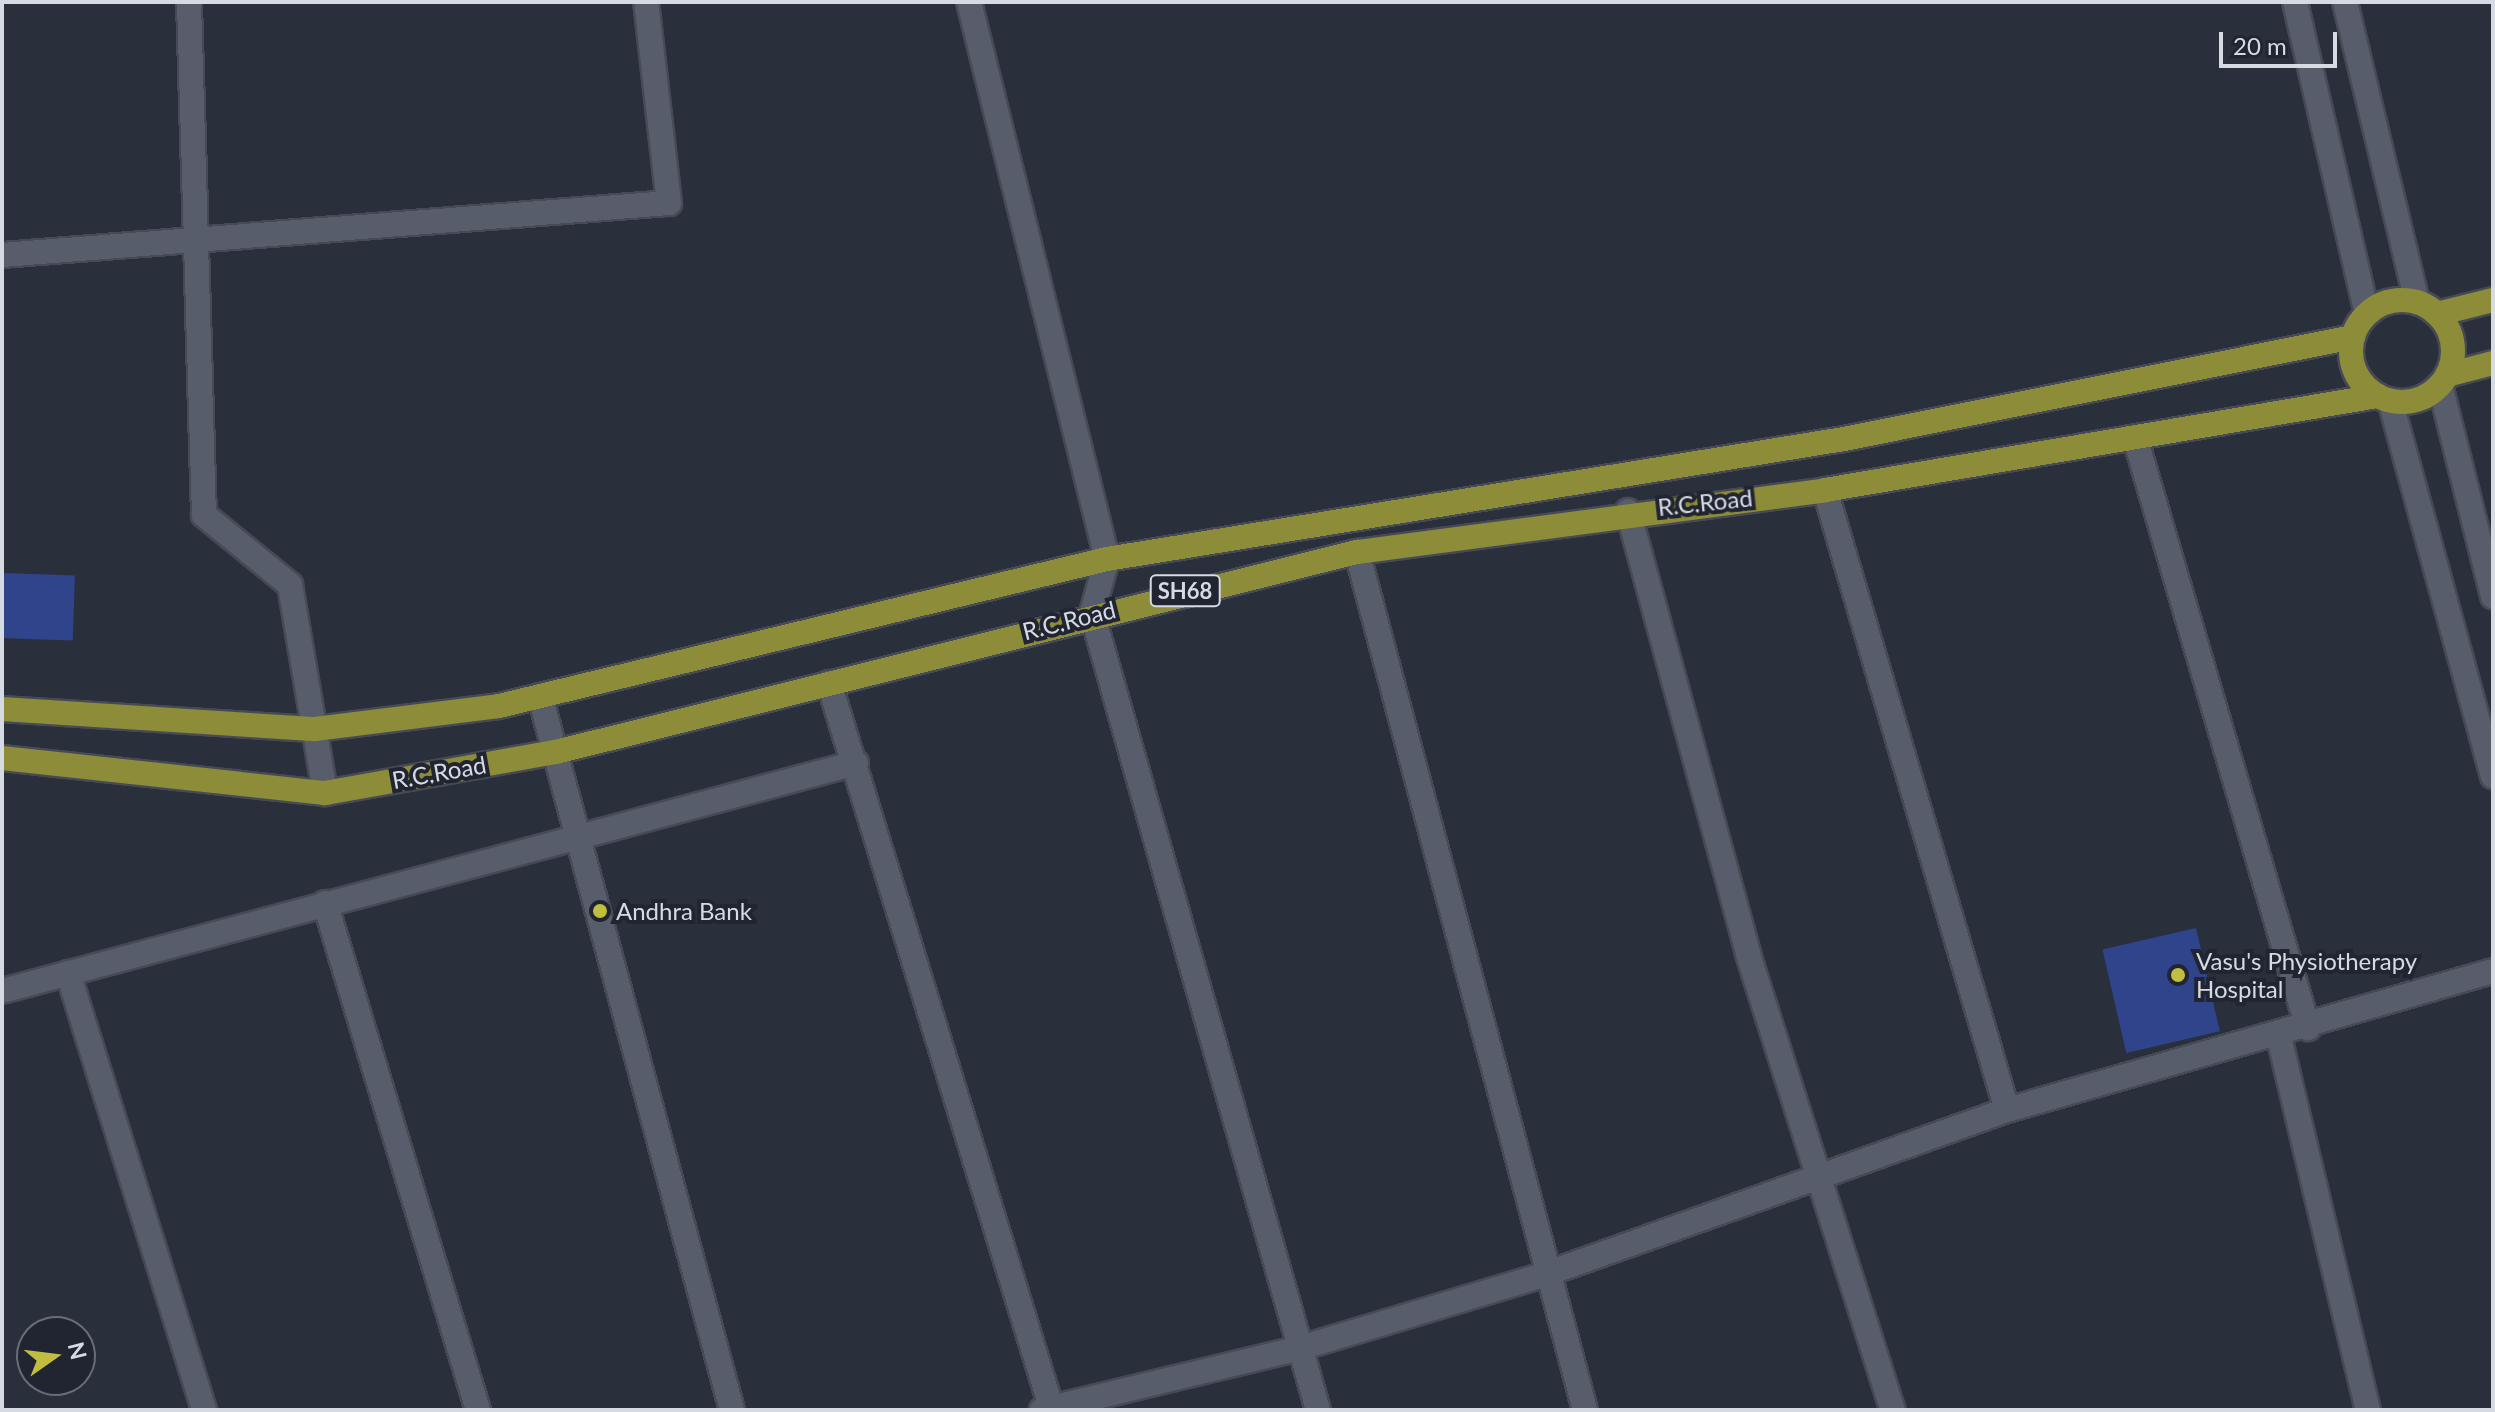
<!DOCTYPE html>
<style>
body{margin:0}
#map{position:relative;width:2495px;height:1412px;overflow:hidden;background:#2a2f3c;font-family:Lato,sans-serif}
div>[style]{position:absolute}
.building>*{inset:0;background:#30448c;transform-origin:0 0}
.roads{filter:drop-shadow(2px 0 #464a55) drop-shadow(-2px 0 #464a55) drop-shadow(0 2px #464a55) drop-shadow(0 -2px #464a55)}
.street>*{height:24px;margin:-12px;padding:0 12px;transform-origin:12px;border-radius:12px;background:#575d6b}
.secondary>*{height:24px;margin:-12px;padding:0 12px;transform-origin:12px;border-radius:12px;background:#575d6b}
.primary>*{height:24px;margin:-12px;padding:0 12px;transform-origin:12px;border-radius:12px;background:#8c8c39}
.primary>.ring{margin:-12px;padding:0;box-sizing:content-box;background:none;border:24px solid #8c8c39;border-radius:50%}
.dots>*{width:22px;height:22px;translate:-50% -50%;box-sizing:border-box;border:4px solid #212532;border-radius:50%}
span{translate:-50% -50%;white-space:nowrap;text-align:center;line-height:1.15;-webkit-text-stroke:8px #212532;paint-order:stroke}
.shield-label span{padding:2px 6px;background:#212532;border:2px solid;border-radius:6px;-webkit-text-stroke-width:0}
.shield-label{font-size:22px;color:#d6dae2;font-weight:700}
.street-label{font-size:24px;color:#d6dae2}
.poi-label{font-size:24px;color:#d6dae2}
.left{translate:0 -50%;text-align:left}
.frame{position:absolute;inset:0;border:4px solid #d6dae2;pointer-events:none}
.north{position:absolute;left:16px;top:1316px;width:80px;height:80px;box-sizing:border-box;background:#212532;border:2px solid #696d78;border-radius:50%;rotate:76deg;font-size:22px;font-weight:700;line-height:32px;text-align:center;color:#d6dae2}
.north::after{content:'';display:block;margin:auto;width:28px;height:36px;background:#c0be40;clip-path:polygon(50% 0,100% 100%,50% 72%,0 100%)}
.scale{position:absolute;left:2219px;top:32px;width:118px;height:36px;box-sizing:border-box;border:4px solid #d6dae2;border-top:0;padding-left:10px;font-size:24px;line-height:28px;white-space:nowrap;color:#d6dae2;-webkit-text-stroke:6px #212532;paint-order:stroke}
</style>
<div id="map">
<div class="building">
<div style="left:2px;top:573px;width:73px;height:65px;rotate:2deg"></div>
<div style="left:2196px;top:928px;width:106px;height:96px;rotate:77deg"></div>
</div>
<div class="roads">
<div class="street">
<div style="left:189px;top:2px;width:513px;rotate:88.33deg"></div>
<div style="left:204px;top:515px;width:111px;rotate:39.1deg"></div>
<div style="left:290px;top:585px;width:211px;rotate:80.4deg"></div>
<div style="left:969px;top:2px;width:574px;rotate:76.08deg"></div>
<div style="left:1107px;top:559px;width:56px;rotate:105.5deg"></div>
<div style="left:1092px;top:613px;width:828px;rotate:74.17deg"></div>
<div style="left:2px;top:255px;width:669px;rotate:-4.46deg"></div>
<div style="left:669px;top:203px;width:202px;rotate:-96.5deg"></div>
<div style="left:2136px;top:441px;width:612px;rotate:73.67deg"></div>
<div style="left:1825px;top:490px;width:646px;rotate:73.64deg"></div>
<div style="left:1628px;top:511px;width:459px;rotate:74.8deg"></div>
<div style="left:1748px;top:954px;width:478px;rotate:72.4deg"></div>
<div style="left:1357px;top:552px;width:888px;rotate:75.12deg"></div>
<div style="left:829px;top:683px;width:760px;rotate:72.95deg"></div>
<div style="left:540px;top:696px;width:739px;rotate:74.95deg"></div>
<div style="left:325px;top:903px;width:530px;rotate:73.21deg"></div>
<div style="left:68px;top:973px;width:458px;rotate:72.7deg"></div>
<div style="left:2px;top:991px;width:884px;rotate:-14.95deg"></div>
<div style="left:2279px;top:1037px;width:383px;rotate:76.6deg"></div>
<div style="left:1042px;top:1410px;width:265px;rotate:-13.5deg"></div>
<div style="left:1300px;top:1348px;width:257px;rotate:-16.7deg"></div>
<div style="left:1546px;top:1274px;width:489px;rotate:-19.6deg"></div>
<div style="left:2007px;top:1110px;width:505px;rotate:-15.96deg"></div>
</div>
<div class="secondary">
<div style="left:2295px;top:2px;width:319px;rotate:77deg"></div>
<div style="left:2345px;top:2px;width:309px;rotate:76.5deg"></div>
<div style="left:2440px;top:385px;width:218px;rotate:75.9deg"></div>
<div style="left:2390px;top:400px;width:390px;rotate:74.7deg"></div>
</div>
<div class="primary">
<div class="ring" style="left:2351px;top:300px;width:78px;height:78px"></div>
<div style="left:2437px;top:314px;width:58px;rotate:-14deg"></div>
<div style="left:2447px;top:375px;width:48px;rotate:-14.6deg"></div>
<div style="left:2px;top:709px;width:314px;rotate:3.7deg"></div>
<div style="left:315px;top:729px;width:185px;rotate:-7.1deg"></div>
<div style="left:499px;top:706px;width:626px;rotate:-13.59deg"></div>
<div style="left:1107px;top:559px;width:747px;rotate:-9.25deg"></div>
<div style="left:1844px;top:439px;width:519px;rotate:-11.33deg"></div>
<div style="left:2px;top:758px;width:325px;rotate:6.2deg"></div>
<div style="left:325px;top:793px;width:235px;rotate:-10.1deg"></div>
<div style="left:556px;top:752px;width:826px;rotate:-14.02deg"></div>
<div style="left:1357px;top:552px;width:472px;rotate:-7.5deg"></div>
<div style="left:1825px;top:490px;width:560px;rotate:-9.66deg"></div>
</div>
</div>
<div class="dots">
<div style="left:600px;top:911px;background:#c0be40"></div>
<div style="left:2178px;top:975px;background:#c0be40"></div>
</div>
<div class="shield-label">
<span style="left:1185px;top:591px">SH68</span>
</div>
<div class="street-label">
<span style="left:1705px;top:502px;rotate:-6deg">R.C.Road</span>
<span style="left:1069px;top:620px;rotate:-14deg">R.C.Road</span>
<span style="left:439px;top:772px;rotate:-10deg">R.C.Road</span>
</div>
<div class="poi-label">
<span class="left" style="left:616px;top:911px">Andhra Bank</span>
<span class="left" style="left:2196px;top:975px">Vasu's Physiotherapy<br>Hospital</span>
</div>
<div class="frame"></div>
<div class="north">N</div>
<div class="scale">20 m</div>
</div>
